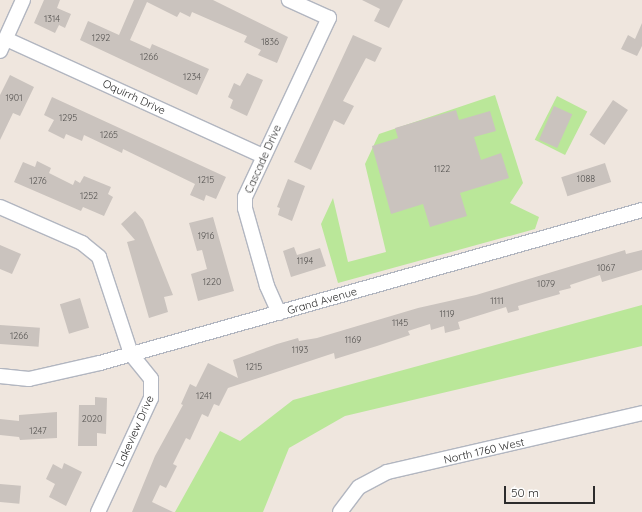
<!DOCTYPE html>
<style>
body{margin:0}
#map{position:relative;width:642px;height:512px;overflow:hidden;background:#efe6de;font-family:Quicksand,sans-serif}
div>[style]{position:absolute}
.green>*{inset:0;background:#bae799;transform-origin:0 0}
.building>*{inset:0;background:#cac3be;transform-origin:0 0}
.roads{filter:drop-shadow(1px 0 #b2b6c0) drop-shadow(-1px 0 #b2b6c0) drop-shadow(0 1px #b2b6c0) drop-shadow(0 -1px #b2b6c0)}
.minor>*{height:14px;margin:-7px;padding:0 7px;transform-origin:7px;border-radius:7px;background:#fff}
span{translate:-50% -50%;white-space:nowrap;text-align:center;line-height:1.15;-webkit-text-stroke:3px #fff;paint-order:stroke}
.number-label{font-size:9px;color:#545250}
.number-label span{-webkit-text-stroke-width:0}
.street-label{font-size:11px;color:#2c2c2c}
.scale{position:absolute;left:504px;top:486px;width:91px;height:18px;box-sizing:border-box;border:2px solid #2c2c2c;border-top:0;padding-left:5px;font-size:12px;line-height:14px;white-space:nowrap;color:#2c2c2c;-webkit-text-stroke:3px #fff;paint-order:stroke}
</style>
<div id="map">
<div class="green">
<div style="clip-path:polygon(495px 95px,523px 183px,510px 203px,539px 217px,535px 229px,338px 283px,321px 224px,333px 198px,348px 262px,386px 252px,365px 164px,379px 134px)"></div>
<div style="left:557px;top:96px;width:34px;height:49px;rotate:27deg"></div>
<div style="clip-path:polygon(642px 305px,642px 346px,345px 416px,289px 448px,263px 512px,175px 512px,220px 431px,240px 441px,293px 400px)"></div>
</div>
<div class="building">
<div style="clip-path:polygon(44px 0,60px 0,57px 8px,71px 14px,65px 28px,59px 25px,55px 33px,34px 23px)"></div>
<div style="clip-path:polygon(134px 0,213px 0,288px 37px,277px 63px,258px 55px,261px 50px,244px 42px,247px 36px,192px 12px,190px 17px,180px 12px,177px 17px,147px 2px,130px 40px,150px 49px,152px 44px,209px 69px,197px 95px,80px 40px,88px 21px,119px 35px)"></div>
<div style="clip-path:polygon(362px 0,403px 0,389px 28px,374px 21px,380px 9px)"></div>
<div style="clip-path:polygon(642px 23px,642px 46px,637px 56px,621px 49px,628px 35px,635px 39px)"></div>
<div style="clip-path:polygon(353px 35px,382px 48px,375px 62px,366px 58px,343px 101px,354px 106px,344px 125px,334px 120px,311px 170px,294px 162px)"></div>
<div style="clip-path:polygon(247px 73px,263px 80px,247px 116px,230px 108px,233px 100px,228px 97px,234px 83px,240px 86px)"></div>
<div style="clip-path:polygon(10px 75px,34px 87px,20px 116px,13px 113px,0 140px,0 95px)"></div>
<div style="clip-path:polygon(52px 97px,226px 177px,216px 199px,206px 195px,204px 201px,190px 195px,195px 184px,123px 149px,122px 153px,84px 135px,82px 141px,66px 134px,64px 139px,48px 131px,54px 120px,44px 115px)"></div>
<div style="left:613px;top:100px;width:18px;height:42px;rotate:34deg"></div>
<div style="left:554px;top:106px;width:20px;height:37px;rotate:24deg"></div>
<div style="clip-path:polygon(456px 110px,459px 120px,490px 111px,496px 131px,474px 137px,481px 160px,501px 153px,509px 178px,460px 193px,467px 216px,430px 227px,423px 204px,391px 214px,372px 146px,398px 138px,395px 128px)"></div>
<div style="clip-path:polygon(37px 161px,51px 168px,49px 173px,73px 185px,75px 180px,80px 183px,84px 176px,111px 187px,108px 194px,113px 197px,104px 216px,83px 207px,81px 211px,14px 182px,23px 162px,35px 167px)"></div>
<div style="left:605px;top:163px;width:20px;height:46px;rotate:72deg"></div>
<div style="clip-path:polygon(288px 179px,305px 186px,292px 221px,278px 215px,280px 208px,277px 207px)"></div>
<div style="clip-path:polygon(135px 211px,143px 220px,173px 295px,164px 297px,168px 312px,149px 318px,127px 242px,135px 240px,121px 224px)"></div>
<div style="clip-path:polygon(213px 217px,234px 291px,198px 301px,191px 274px,207px 269px,202px 250px,197px 251px,189px 223px)"></div>
<div style="clip-path:polygon(0 245px,21px 254px,12px 274px,0 269px)"></div>
<div style="clip-path:polygon(294px 247px,297px 255px,320px 248px,326px 266px,291px 277px,283px 251px)"></div>
<div style="clip-path:polygon(625px 250px,626px 254px,642px 250px,642px 270px,602px 282px,600px 275px,570px 285px,571px 288px,559px 291px,560px 294px,518px 306px,519px 310px,508px 313px,506px 307px,458px 322px,460px 329px,445px 333px,444px 326px,431px 330px,430px 324px,408px 331px,410px 335px,377px 346px,335px 359px,334px 353px,228px 388px,219px 406px,214px 404px,208px 417px,202px 414px,190px 440px,186px 438px,173px 464px,177px 466px,166px 488px,160px 485px,152px 502px,173px 512px,132px 512px,155px 456px,183px 405px,181px 404px,190px 384px,196px 387px,208px 363px,238px 378px,233px 360px,277px 344px,298px 338px,299px 341px,317px 338px,418px 308px,476px 295px)"></div>
<div style="left:80px;top:298px;width:31px;height:21px;rotate:73deg"></div>
<div style="left:0;top:325px;width:40px;height:19px;rotate:4deg"></div>
<div style="clip-path:polygon(95px 397px,107px 398px,106px 434px,97px 433px,97px 446px,78px 446px,79px 405px,95px 405px)"></div>
<div style="clip-path:polygon(57px 412px,57px 438px,20px 440px,19px 437px,0 435px,0 419px,19px 421px,19px 415px)"></div>
<div style="clip-path:polygon(64px 463px,82px 472px,66px 506px,49px 497px,55px 484px,46px 479px,53px 464px,62px 469px)"></div>
<div style="left:0;top:484px;width:21px;height:18px;rotate:5deg"></div>
</div>
<div class="roads">
<div class="minor">
<div style="left:6px;top:39px;width:282px;rotate:24.5deg"></div>
<div style="left:0;top:51px;width:56px;rotate:-65.7deg"></div>
<div style="left:0;top:207px;width:90px;rotate:23.7deg"></div>
<div style="left:82px;top:243px;width:22px;rotate:39deg"></div>
<div style="left:99px;top:257px;width:102px;rotate:71.7deg"></div>
<div style="left:131px;top:354px;width:32px;rotate:51deg"></div>
<div style="left:151px;top:379px;width:19px;rotate:90deg"></div>
<div style="left:151px;top:398px;width:126px;rotate:114.9deg"></div>
<div style="left:279px;top:313px;width:30px;rotate:-114deg"></div>
<div style="left:267px;top:286px;width:81px;rotate:-105.8deg"></div>
<div style="left:245px;top:208px;width:11px;rotate:-90deg"></div>
<div style="left:245px;top:197px;width:198px;rotate:-64.9deg"></div>
<div style="left:329px;top:18px;width:44px;rotate:-155.8deg"></div>
<div style="left:0;top:376px;width:29px;rotate:6deg"></div>
<div style="left:29px;top:379px;width:73px;rotate:-12.7deg"></div>
<div style="left:100px;top:363px;width:563px;rotate:-15.76deg"></div>
<div style="left:340px;top:512px;width:31px;rotate:-53deg"></div>
<div style="left:359px;top:487px;width:32px;rotate:-28deg"></div>
<div style="left:387px;top:472px;width:262px;rotate:-13deg"></div>
</div>
</div>
<div class="number-label">
<span style="left:52px;top:19px">1314</span>
<span style="left:101px;top:38px">1292</span>
<span style="left:270px;top:42px">1836</span>
<span style="left:149px;top:57px">1266</span>
<span style="left:192px;top:77px">1234</span>
<span style="left:14px;top:98px">1901</span>
<span style="left:68px;top:118px">1295</span>
<span style="left:109px;top:135px">1265</span>
<span style="left:442px;top:169px">1122</span>
<span style="left:586px;top:179px">1088</span>
<span style="left:206px;top:180px">1215</span>
<span style="left:38px;top:181px">1276</span>
<span style="left:89px;top:196px">1252</span>
<span style="left:206px;top:236px">1916</span>
<span style="left:305px;top:261px">1194</span>
<span style="left:606px;top:268px">1067</span>
<span style="left:212px;top:282px">1220</span>
<span style="left:546px;top:284px">1079</span>
<span style="left:497px;top:301px">1111</span>
<span style="left:447px;top:314px">1119</span>
<span style="left:400px;top:323px">1145</span>
<span style="left:19px;top:336px">1266</span>
<span style="left:353px;top:340px">1169</span>
<span style="left:300px;top:350px">1193</span>
<span style="left:254px;top:367px">1215</span>
<span style="left:204px;top:396px">1241</span>
<span style="left:92px;top:419px">2020</span>
<span style="left:38px;top:431px">1247</span>
</div>
<div class="street-label">
<span style="left:134px;top:97px;rotate:25deg">Oquirrh Drive</span>
<span style="left:263px;top:159px;rotate:-66deg">Cascade Drive</span>
<span style="left:322px;top:301px;rotate:-16deg">Grand Avenue</span>
<span style="left:135px;top:431px;rotate:-66deg">Lakeview Drive</span>
<span style="left:484px;top:451px;rotate:-13deg">North 1760 West</span>
</div>
<div class="scale">50 m</div>
</div>
